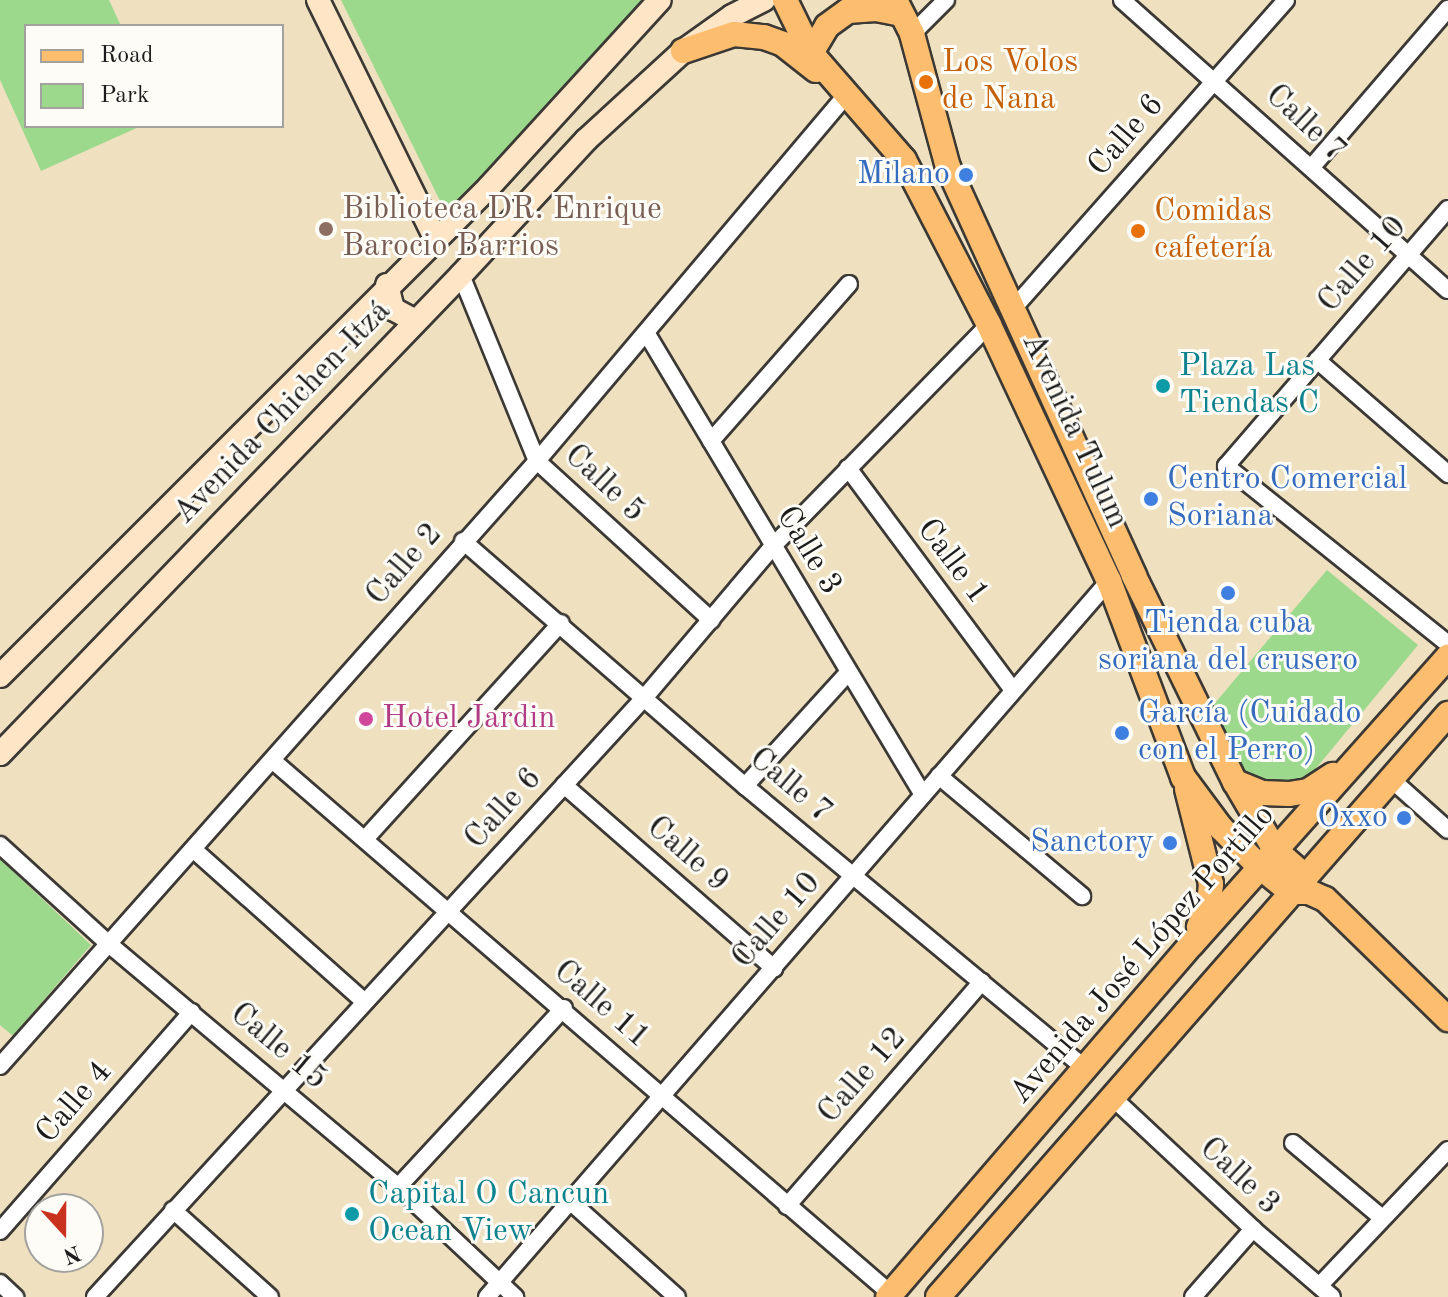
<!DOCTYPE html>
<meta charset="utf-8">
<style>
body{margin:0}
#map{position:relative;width:1448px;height:1297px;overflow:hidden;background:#efe0c0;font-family:"Old Standard TT",serif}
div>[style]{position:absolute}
.green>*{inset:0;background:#9cd98d}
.roads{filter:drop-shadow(2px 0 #3c3935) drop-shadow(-2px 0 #3c3935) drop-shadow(0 2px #3c3935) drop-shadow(0 -2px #3c3935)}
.street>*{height:16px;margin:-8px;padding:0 8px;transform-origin:8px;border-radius:8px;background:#fff}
.secondary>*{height:22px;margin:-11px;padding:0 11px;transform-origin:11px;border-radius:11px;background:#fee5c5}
.primary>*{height:24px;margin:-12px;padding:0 12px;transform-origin:12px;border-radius:12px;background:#fcbd6f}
.dots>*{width:22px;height:22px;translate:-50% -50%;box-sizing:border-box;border:4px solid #fdfcf7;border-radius:50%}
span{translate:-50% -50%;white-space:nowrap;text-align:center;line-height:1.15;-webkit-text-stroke:6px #fdfcf7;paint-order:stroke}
.food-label{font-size:32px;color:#c56008}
.left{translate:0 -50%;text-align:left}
.street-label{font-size:32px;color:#1c1c1c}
.shop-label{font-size:32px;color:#366cbe}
.right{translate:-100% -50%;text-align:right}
.education-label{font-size:32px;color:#785e54}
.culture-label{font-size:32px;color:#0d838f}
.hotel-label{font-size:32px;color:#b23c85}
.legend{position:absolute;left:24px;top:24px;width:260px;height:104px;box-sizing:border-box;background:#fdfcf7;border:2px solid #a3a29f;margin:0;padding:10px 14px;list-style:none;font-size:24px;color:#1c1c1c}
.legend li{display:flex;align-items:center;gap:16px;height:40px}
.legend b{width:40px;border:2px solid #a3a29f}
.north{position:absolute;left:24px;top:1193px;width:80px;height:80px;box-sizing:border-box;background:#fdfcf7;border:2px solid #a3a29f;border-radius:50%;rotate:159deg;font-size:22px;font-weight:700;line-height:32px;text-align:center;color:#1c1c1c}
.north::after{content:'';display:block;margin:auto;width:28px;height:36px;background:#c8321e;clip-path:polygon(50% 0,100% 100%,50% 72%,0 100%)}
</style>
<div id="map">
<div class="green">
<div style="clip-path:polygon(0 0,109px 0,121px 26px,26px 26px,26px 126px,141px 126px,41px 171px,0 80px)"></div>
<div style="clip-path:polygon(341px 0,644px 0,447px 215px)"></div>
<div style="clip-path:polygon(1327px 570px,1418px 645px,1308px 778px,1289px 787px,1266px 788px,1241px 773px,1210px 709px)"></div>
<div style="clip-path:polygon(0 859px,91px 945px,13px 1036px,0 1025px)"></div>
</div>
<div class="roads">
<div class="street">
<div style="left:1122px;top:0;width:436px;rotate:41.7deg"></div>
<div style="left:912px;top:34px;width:48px;rotate:-45deg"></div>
<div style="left:1311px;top:168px;width:210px;rotate:-49.3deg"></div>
<div style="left:1448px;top:209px;width:340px;rotate:130.8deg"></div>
<div style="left:1226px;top:466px;width:285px;rotate:38.7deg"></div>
<div style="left:461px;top:275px;width:201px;rotate:67.8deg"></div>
<div style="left:537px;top:461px;width:236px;rotate:42.4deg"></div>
<div style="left:1011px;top:311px;width:415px;rotate:-48.5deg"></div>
<div style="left:647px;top:334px;width:537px;rotate:59.09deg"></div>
<div style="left:1317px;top:360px;width:174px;rotate:41deg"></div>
<div style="left:711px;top:441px;width:209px;rotate:-48.7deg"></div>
<div style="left:848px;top:468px;width:275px;rotate:53.4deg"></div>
<div style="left:463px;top:541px;width:374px;rotate:41deg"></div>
<div style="left:745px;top:786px;width:443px;rotate:39.7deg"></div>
<div style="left:272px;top:760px;width:818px;rotate:40.78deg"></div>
<div style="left:939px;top:776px;width:187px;rotate:40deg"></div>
<div style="left:1391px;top:779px;width:76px;rotate:41.8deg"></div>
<div style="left:564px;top:785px;width:279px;rotate:41.1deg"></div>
<div style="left:745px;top:786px;width:153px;rotate:-47.7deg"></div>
<div style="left:366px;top:838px;width:290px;rotate:-47.8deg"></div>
<div style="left:0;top:845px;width:149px;rotate:42.3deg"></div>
<div style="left:110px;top:945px;width:376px;rotate:40deg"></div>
<div style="left:398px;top:1187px;width:161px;rotate:43.2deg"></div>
<div style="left:193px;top:849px;width:230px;rotate:41.7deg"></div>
<div style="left:0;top:1066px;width:809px;rotate:-48.41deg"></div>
<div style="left:537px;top:461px;width:479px;rotate:-49.8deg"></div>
<div style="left:1111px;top:1096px;width:195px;rotate:43.1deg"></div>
<div style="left:1253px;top:1229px;width:104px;rotate:40.7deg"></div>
<div style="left:1293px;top:1143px;width:116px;rotate:40.1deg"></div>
<div style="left:398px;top:1187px;width:244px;rotate:-47.2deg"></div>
<div style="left:571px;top:1202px;width:142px;rotate:41.9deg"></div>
<div style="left:787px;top:1206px;width:297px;rotate:-49deg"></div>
<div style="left:173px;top:1210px;width:130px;rotate:41.9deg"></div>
<div style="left:0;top:1231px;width:291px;rotate:-48.8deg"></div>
<div style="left:0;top:1283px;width:21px;rotate:43deg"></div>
<div style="left:1320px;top:1285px;width:186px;rotate:-46.5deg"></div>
<div style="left:95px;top:1297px;width:814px;rotate:-47.49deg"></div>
<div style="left:645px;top:697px;width:198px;rotate:-49.7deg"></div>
<div style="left:773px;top:546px;width:309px;rotate:-45.7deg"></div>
<div style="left:487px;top:1297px;width:948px;rotate:-49.02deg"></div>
<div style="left:1193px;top:1297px;width:91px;rotate:-48.6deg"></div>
</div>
<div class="secondary">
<div style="left:318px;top:0;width:265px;rotate:63.8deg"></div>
<div style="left:387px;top:285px;width:25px;rotate:76deg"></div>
<div style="left:393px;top:309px;width:26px;rotate:28deg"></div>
<div style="left:0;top:676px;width:692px;rotate:-45deg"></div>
<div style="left:489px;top:187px;width:253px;rotate:-47.6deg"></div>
<div style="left:0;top:754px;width:665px;rotate:-46.1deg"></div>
<div style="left:461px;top:275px;width:184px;rotate:-47.2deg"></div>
<div style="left:586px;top:140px;width:132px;rotate:-42.5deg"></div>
<div style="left:683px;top:51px;width:60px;rotate:-35.5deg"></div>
<div style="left:732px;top:16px;width:36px;rotate:-27deg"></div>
</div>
<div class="primary">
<div style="left:785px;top:0;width:59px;rotate:63.9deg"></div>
<div style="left:811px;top:53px;width:142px;rotate:49deg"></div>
<div style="left:904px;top:160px;width:186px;rotate:62.7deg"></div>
<div style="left:989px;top:325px;width:283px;rotate:64.9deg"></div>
<div style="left:1109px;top:581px;width:210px;rotate:69.3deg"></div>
<div style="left:1183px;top:777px;width:64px;rotate:53.3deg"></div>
<div style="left:1221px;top:828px;width:55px;rotate:45deg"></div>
<div style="left:1260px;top:867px;width:40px;rotate:39deg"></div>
<div style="left:1291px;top:892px;width:18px"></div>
<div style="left:1309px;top:892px;width:17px;rotate:24deg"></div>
<div style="left:1325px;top:899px;width:172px;rotate:44.3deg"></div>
<div style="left:895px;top:0;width:38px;rotate:63deg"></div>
<div style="left:912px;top:34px;width:138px;rotate:74.9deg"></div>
<div style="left:948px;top:167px;width:449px;rotate:65.5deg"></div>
<div style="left:1134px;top:576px;width:229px;rotate:63.9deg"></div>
<div style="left:1235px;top:782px;width:79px;rotate:59.5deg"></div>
<div style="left:1275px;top:850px;width:41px;rotate:41.1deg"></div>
<div style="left:683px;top:51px;width:54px;rotate:-18.4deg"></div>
<div style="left:734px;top:34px;width:30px;rotate:6deg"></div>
<div style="left:764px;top:37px;width:20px;rotate:20deg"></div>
<div style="left:783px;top:44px;width:42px;rotate:38.2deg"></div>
<div style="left:811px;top:53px;width:31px;rotate:-59deg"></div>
<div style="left:827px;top:26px;width:26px;rotate:-36deg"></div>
<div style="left:848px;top:11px;width:28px;rotate:-4deg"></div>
<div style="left:876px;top:9px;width:26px;rotate:11deg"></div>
<div style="left:1235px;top:782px;width:29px;rotate:22deg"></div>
<div style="left:1262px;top:793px;width:27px;rotate:2deg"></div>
<div style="left:1289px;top:794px;width:19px;rotate:-9deg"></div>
<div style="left:1308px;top:791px;width:30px;rotate:-33deg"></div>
<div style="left:1187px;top:789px;width:98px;rotate:75.8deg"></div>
<div style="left:1211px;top:884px;width:18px;rotate:96deg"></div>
<div style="left:1209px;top:902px;width:27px;rotate:112deg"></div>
<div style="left:888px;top:1297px;width:466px;rotate:-49.3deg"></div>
<div style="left:1192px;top:944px;width:385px;rotate:-48.3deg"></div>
<div style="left:938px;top:1297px;width:775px;rotate:-48.82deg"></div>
</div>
</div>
<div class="dots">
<div style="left:926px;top:82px;background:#e8710a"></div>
<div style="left:966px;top:175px;background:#3f7fe0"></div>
<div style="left:326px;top:229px;background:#8d6e63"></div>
<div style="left:1138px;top:231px;background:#e8710a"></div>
<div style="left:1163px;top:386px;background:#0f9aa8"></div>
<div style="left:1151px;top:499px;background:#3f7fe0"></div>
<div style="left:1228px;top:593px;background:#3f7fe0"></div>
<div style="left:366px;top:719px;background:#d1479c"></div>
<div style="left:1122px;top:733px;background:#3f7fe0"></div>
<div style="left:1404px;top:818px;background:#3f7fe0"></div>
<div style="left:1170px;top:843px;background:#3f7fe0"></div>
<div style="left:352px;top:1214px;background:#0f9aa8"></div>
</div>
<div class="food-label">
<span class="left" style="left:942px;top:82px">Los Volos<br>de Nana</span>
<span class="left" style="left:1154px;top:231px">Comidas<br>cafetería</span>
</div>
<div class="street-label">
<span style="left:1305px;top:124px;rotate:43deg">Calle 7</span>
<span style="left:1127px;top:136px;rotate:-49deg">Calle 6</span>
<span style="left:1363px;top:265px;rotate:-49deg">Calle 10</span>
<span style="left:283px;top:413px;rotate:-46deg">Avenida Chichen-Itzá</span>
<span style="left:1074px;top:431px;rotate:65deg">Avenida Tulum</span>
<span style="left:604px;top:484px;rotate:43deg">Calle 5</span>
<span style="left:808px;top:551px;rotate:59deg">Calle 3</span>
<span style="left:952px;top:562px;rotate:53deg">Calle 1</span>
<span style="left:405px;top:565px;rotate:-49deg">Calle 2</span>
<span style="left:790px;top:786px;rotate:40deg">Calle 7</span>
<span style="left:504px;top:809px;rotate:-48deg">Calle 6</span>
<span style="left:687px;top:855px;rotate:41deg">Calle 9</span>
<span style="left:777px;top:921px;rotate:-49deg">Calle 10</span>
<span style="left:1143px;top:955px;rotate:-49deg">Avenida José López Portillo</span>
<span style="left:601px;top:1005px;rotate:41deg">Calle 11</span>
<span style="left:278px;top:1047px;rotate:40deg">Calle 15</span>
<span style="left:863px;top:1076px;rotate:-49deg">Calle 12</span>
<span style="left:75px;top:1103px;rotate:-49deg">Calle 4</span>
<span style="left:1239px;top:1177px;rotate:43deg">Calle 3</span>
</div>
<div class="shop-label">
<span class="right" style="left:950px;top:175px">Milano</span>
<span class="left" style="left:1167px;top:499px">Centro Comercial<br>Soriana</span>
<span style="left:1228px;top:643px">Tienda cuba<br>soriana del crusero</span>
<span class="left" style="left:1138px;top:733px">García (Cuidado<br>con el Perro)</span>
<span class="right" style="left:1388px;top:818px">Oxxo</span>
<span class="right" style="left:1154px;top:843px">Sanctory</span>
</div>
<div class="education-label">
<span class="left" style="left:342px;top:229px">Biblioteca DR. Enrique<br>Barocio Barrios</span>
</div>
<div class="culture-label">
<span class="left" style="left:1179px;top:386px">Plaza Las<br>Tiendas C</span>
<span class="left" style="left:368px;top:1214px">Capital O Cancun<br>Ocean View</span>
</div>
<div class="hotel-label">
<span class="left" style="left:382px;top:719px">Hotel Jardin</span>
</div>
<ul class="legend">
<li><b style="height:10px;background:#fcbd6f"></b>Road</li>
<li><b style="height:22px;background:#9cd98d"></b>Park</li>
</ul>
<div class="north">N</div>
</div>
